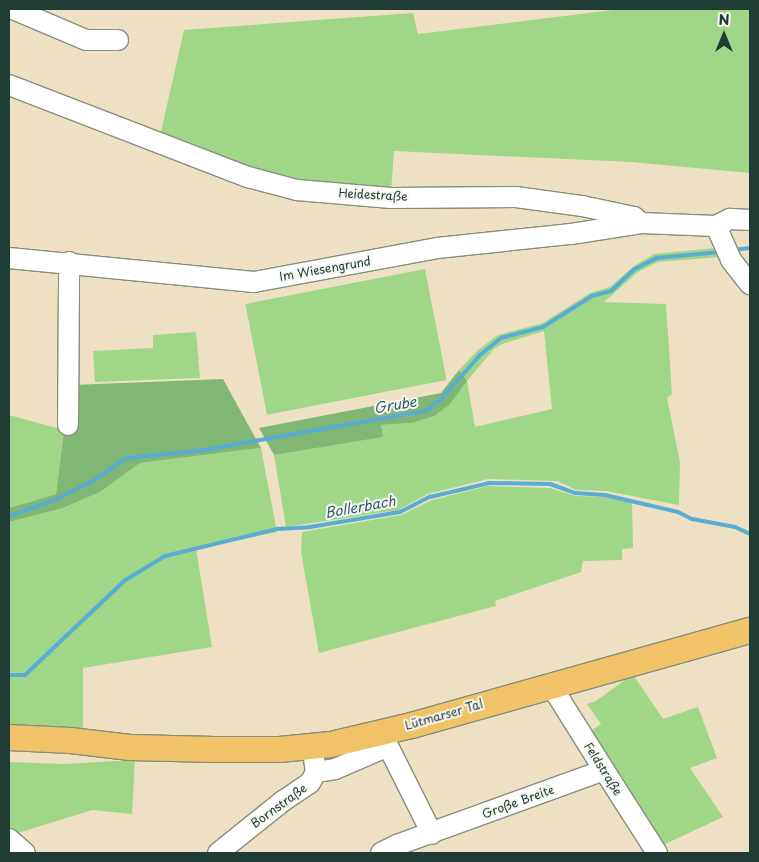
<!DOCTYPE html>
<meta charset="utf-8">
<style>
body{margin:0}
#map{position:relative;width:759px;height:862px;overflow:hidden;background:#eee1c3;font-family:"Playpen Sans",sans-serif}
div>[style]{position:absolute}
.green>*{inset:0;background:#a0d688;transform-origin:0 0}
.forest>*{inset:0;background:#80b774}
.stream>*{height:4px;margin:-2px;padding:0 2px;transform-origin:2px;border-radius:2px;background:#59acd4}
.roads{filter:drop-shadow(1px 0 #868f7c) drop-shadow(-1px 0 #868f7c) drop-shadow(0 1px #868f7c) drop-shadow(0 -1px #868f7c)}
.minor>*{height:20px;margin:-10px;padding:0 10px;transform-origin:10px;border-radius:10px;background:#fff}
.major>*{height:25px;margin:-12.5px;padding:0 12.5px;transform-origin:12.5px;border-radius:12.5px;background:#f1c369}
span{translate:-50% -50%;white-space:nowrap;text-align:center;line-height:1.15;-webkit-text-stroke:4px #f6f6f2;paint-order:stroke}
.street-label{font-size:12px;color:#1f3d34}
.water-label{font-size:14px;color:#305e64;font-style:italic}
.frame{position:absolute;inset:0;border:10px solid #1f3d34;pointer-events:none}
.north{position:absolute;left:699px;top:10px;width:50px;height:50px;-webkit-text-stroke:4px #f6f6f2;paint-order:stroke;rotate:0deg;font-size:14px;font-weight:700;line-height:20px;text-align:center;color:#1f3d34}
.north::after{content:'';display:block;margin:auto;width:18px;height:22px;background:#1f3d34;clip-path:polygon(50% 0,100% 100%,50% 72%,0 100%)}
</style>
<div id="map">
<div class="green">
<div style="clip-path:polygon(621px 9px,750px 9px,750px 173px,631px 162px,394px 151px,391px 192px,297px 184px,160px 136px,184px 30px,413px 13px,418px 34px)"></div>
<div style="clip-path:polygon(evenodd,715px 248px,719px 257px,658px 262px,638px 272px,604px 302px,666px 304px,672px 394px,667px 398px,680px 462px,679px 505px,606px 491px,576px 490px,558px 481px,488px 479px,428px 494px,398px 510px,286px 527px,274px 455px,382px 437px,381px 425px,411px 423px,467px 381px,459px 370px,478px 350px,498px 335px,543px 323px,590px 293px,610px 287px,634px 266px,654px 254px,715px 248px,544px 331px,552px 409px,475px 427px,467px 381px,494px 349px,502px 344px,544px 331px)"></div>
<div style="left:425px;top:269px;width:113px;height:183px;rotate:79deg"></div>
<div style="clip-path:polygon(196px 332px,200px 378px,95px 382px,93px 351px,153px 348px,153px 335px)"></div>
<div style="clip-path:polygon(9px 415px,64px 430px,56px 494px,9px 508px)"></div>
<div style="clip-path:polygon(261px 448px,277px 532px,196px 549px,212px 647px,83px 668px,83px 731px,9px 728px,9px 522px,63px 508px,100px 492px,140px 463px)"></div>
<div style="clip-path:polygon(488px 486px,550px 488px,575px 496px,606px 497px,632px 502px,633px 548px,622px 549px,622px 560px,583px 561px,581px 572px,495px 601px,496px 606px,319px 653px,301px 552px,302px 532px,401px 515px,432px 500px)"></div>
<div style="clip-path:polygon(634px 676px,663px 719px,698px 707px,717px 758px,690px 768px,723px 817px,661px 846px,589px 732px,601px 724px,587px 704px,596px 701px,626px 679px)"></div>
<div style="clip-path:polygon(135px 760px,132px 814px,92px 810px,18px 833px,9px 828px,9px 762px,63px 764px)"></div>
</div>
<div class="forest">
<div style="clip-path:polygon(459px 370px,467px 381px,449px 405px,434px 416px,411px 423px,381px 425px,383px 437px,274px 455px,259px 428px,441px 393px)"></div>
<div style="clip-path:polygon(223px 379px,261px 448px,140px 463px,100px 492px,63px 508px,9px 522px,9px 508px,56px 494px,64px 430px,73px 385px)"></div>
</div>
<div class="stream">
<div style="left:733px;top:250px;width:17px;rotate:-7deg"></div>
<div style="left:9px;top:516px;width:51px;rotate:-19.5deg"></div>
<div style="left:57px;top:499px;width:44px;rotate:-27.1deg"></div>
<div style="left:96px;top:479px;width:37px;rotate:-35deg"></div>
<div style="left:126px;top:458px;width:72px;rotate:-5.6deg"></div>
<div style="left:198px;top:451px;width:231px;rotate:-10deg"></div>
<div style="left:426px;top:411px;width:19px;rotate:-39deg"></div>
<div style="left:441px;top:399px;width:59px;rotate:-48.4deg"></div>
<div style="left:480px;top:355px;width:27px;rotate:-39deg"></div>
<div style="left:501px;top:338px;width:43px;rotate:-14.7deg"></div>
<div style="left:543px;top:327px;width:58px;rotate:-32.3deg"></div>
<div style="left:592px;top:296px;width:20px;rotate:-15deg"></div>
<div style="left:611px;top:291px;width:33px;rotate:-43deg"></div>
<div style="left:635px;top:269px;width:25px;rotate:-27deg"></div>
<div style="left:657px;top:258px;width:64px;rotate:-5.4deg"></div>
<div style="left:9px;top:675px;width:16px"></div>
<div style="left:25px;top:675px;width:137px;rotate:-43.5deg"></div>
<div style="left:124px;top:581px;width:48px;rotate:-31.4deg"></div>
<div style="left:165px;top:556px;width:115px;rotate:-13.6deg"></div>
<div style="left:277px;top:529px;width:33px;rotate:-3deg"></div>
<div style="left:310px;top:527px;width:91px;rotate:-9.5deg"></div>
<div style="left:400px;top:512px;width:34px;rotate:-27deg"></div>
<div style="left:430px;top:497px;width:61px;rotate:-13.3deg"></div>
<div style="left:489px;top:483px;width:61px;rotate:0.9deg"></div>
<div style="left:550px;top:484px;width:27px;rotate:20deg"></div>
<div style="left:575px;top:493px;width:30px;rotate:4deg"></div>
<div style="left:605px;top:495px;width:75px;rotate:13.1deg"></div>
<div style="left:678px;top:512px;width:16px;rotate:27deg"></div>
<div style="left:692px;top:519px;width:44px;rotate:10.5deg"></div>
<div style="left:735px;top:527px;width:17px;rotate:25deg"></div>
</div>
<div class="roads">
<div class="minor">
<div style="left:13px;top:9px;width:79px;rotate:23deg"></div>
<div style="left:86px;top:40px;width:32px"></div>
<div style="left:9px;top:85px;width:256px;rotate:21.1deg"></div>
<div style="left:248px;top:177px;width:51px;rotate:14.9deg"></div>
<div style="left:297px;top:190px;width:94px;rotate:4.9deg"></div>
<div style="left:391px;top:198px;width:125px;rotate:-0.5deg"></div>
<div style="left:516px;top:197px;width:67px;rotate:7.8deg"></div>
<div style="left:582px;top:206px;width:53px;rotate:11.9deg"></div>
<div style="left:634px;top:217px;width:8px;rotate:40deg"></div>
<div style="left:716px;top:226px;width:37px;rotate:66deg"></div>
<div style="left:731px;top:260px;width:31px;rotate:52deg"></div>
<div style="left:9px;top:258px;width:246px;rotate:5.6deg"></div>
<div style="left:254px;top:282px;width:186px;rotate:-10.5deg"></div>
<div style="left:437px;top:248px;width:135px;rotate:-6deg"></div>
<div style="left:571px;top:234px;width:71px;rotate:-8.9deg"></div>
<div style="left:641px;top:223px;width:75px;rotate:2.3deg"></div>
<div style="left:716px;top:226px;width:16px;rotate:-27deg"></div>
<div style="left:730px;top:219px;width:20px;rotate:3deg"></div>
<div style="left:68px;top:425px;width:163px;rotate:-89.6deg"></div>
<div style="left:553px;top:684px;width:12px;rotate:70deg"></div>
<div style="left:557px;top:695px;width:89px;rotate:57.9deg"></div>
<div style="left:604px;top:770px;width:98px;rotate:57.4deg"></div>
<div style="left:316px;top:772px;width:19px;rotate:-9deg"></div>
<div style="left:335px;top:769px;width:53px;rotate:-23.2deg"></div>
<div style="left:384px;top:748px;width:5px"></div>
<div style="left:389px;top:748px;width:96px;rotate:63.4deg"></div>
<div style="left:9px;top:839px;width:21px;rotate:41deg"></div>
<div style="left:218px;top:853px;width:83px;rotate:-38.7deg"></div>
<div style="left:283px;top:801px;width:32px;rotate:-34deg"></div>
<div style="left:310px;top:783px;width:13px;rotate:-61deg"></div>
<div style="left:316px;top:772px;width:12px;rotate:-99deg"></div>
<div style="left:381px;top:853px;width:18px;rotate:-27deg"></div>
<div style="left:397px;top:845px;width:220px;rotate:-19.9deg"></div>
</div>
<div class="major">
<div style="left:9px;top:737px;width:61px;rotate:2.8deg"></div>
<div style="left:70px;top:740px;width:60px;rotate:6.7deg"></div>
<div style="left:130px;top:747px;width:84px;rotate:1.4deg"></div>
<div style="left:214px;top:749px;width:65px"></div>
<div style="left:279px;top:749px;width:51px;rotate:-5.6deg"></div>
<div style="left:330px;top:744px;width:83px;rotate:-13.2deg"></div>
<div style="left:411px;top:725px;width:352px;rotate:-15.7deg"></div>
</div>
</div>
<div class="street-label">
<span style="left:373px;top:195px;rotate:3deg">Heidestraße</span>
<span style="left:325px;top:269px;rotate:-10deg">Im Wiesengrund</span>
<span style="left:444px;top:715px;rotate:-16deg">Lütmarser Tal</span>
<span style="left:603px;top:769px;rotate:58deg">Feldstraße</span>
<span style="left:518px;top:802px;rotate:-20deg">Große Breite</span>
<span style="left:279px;top:806px;rotate:-36deg">Bornstraße</span>
</div>
<div class="water-label">
<span style="left:395px;top:405px;rotate:-10deg">Grube</span>
<span style="left:360px;top:507px;rotate:-10deg">Bollerbach</span>
</div>
<div class="frame"></div>
<div class="north">N</div>
</div>
